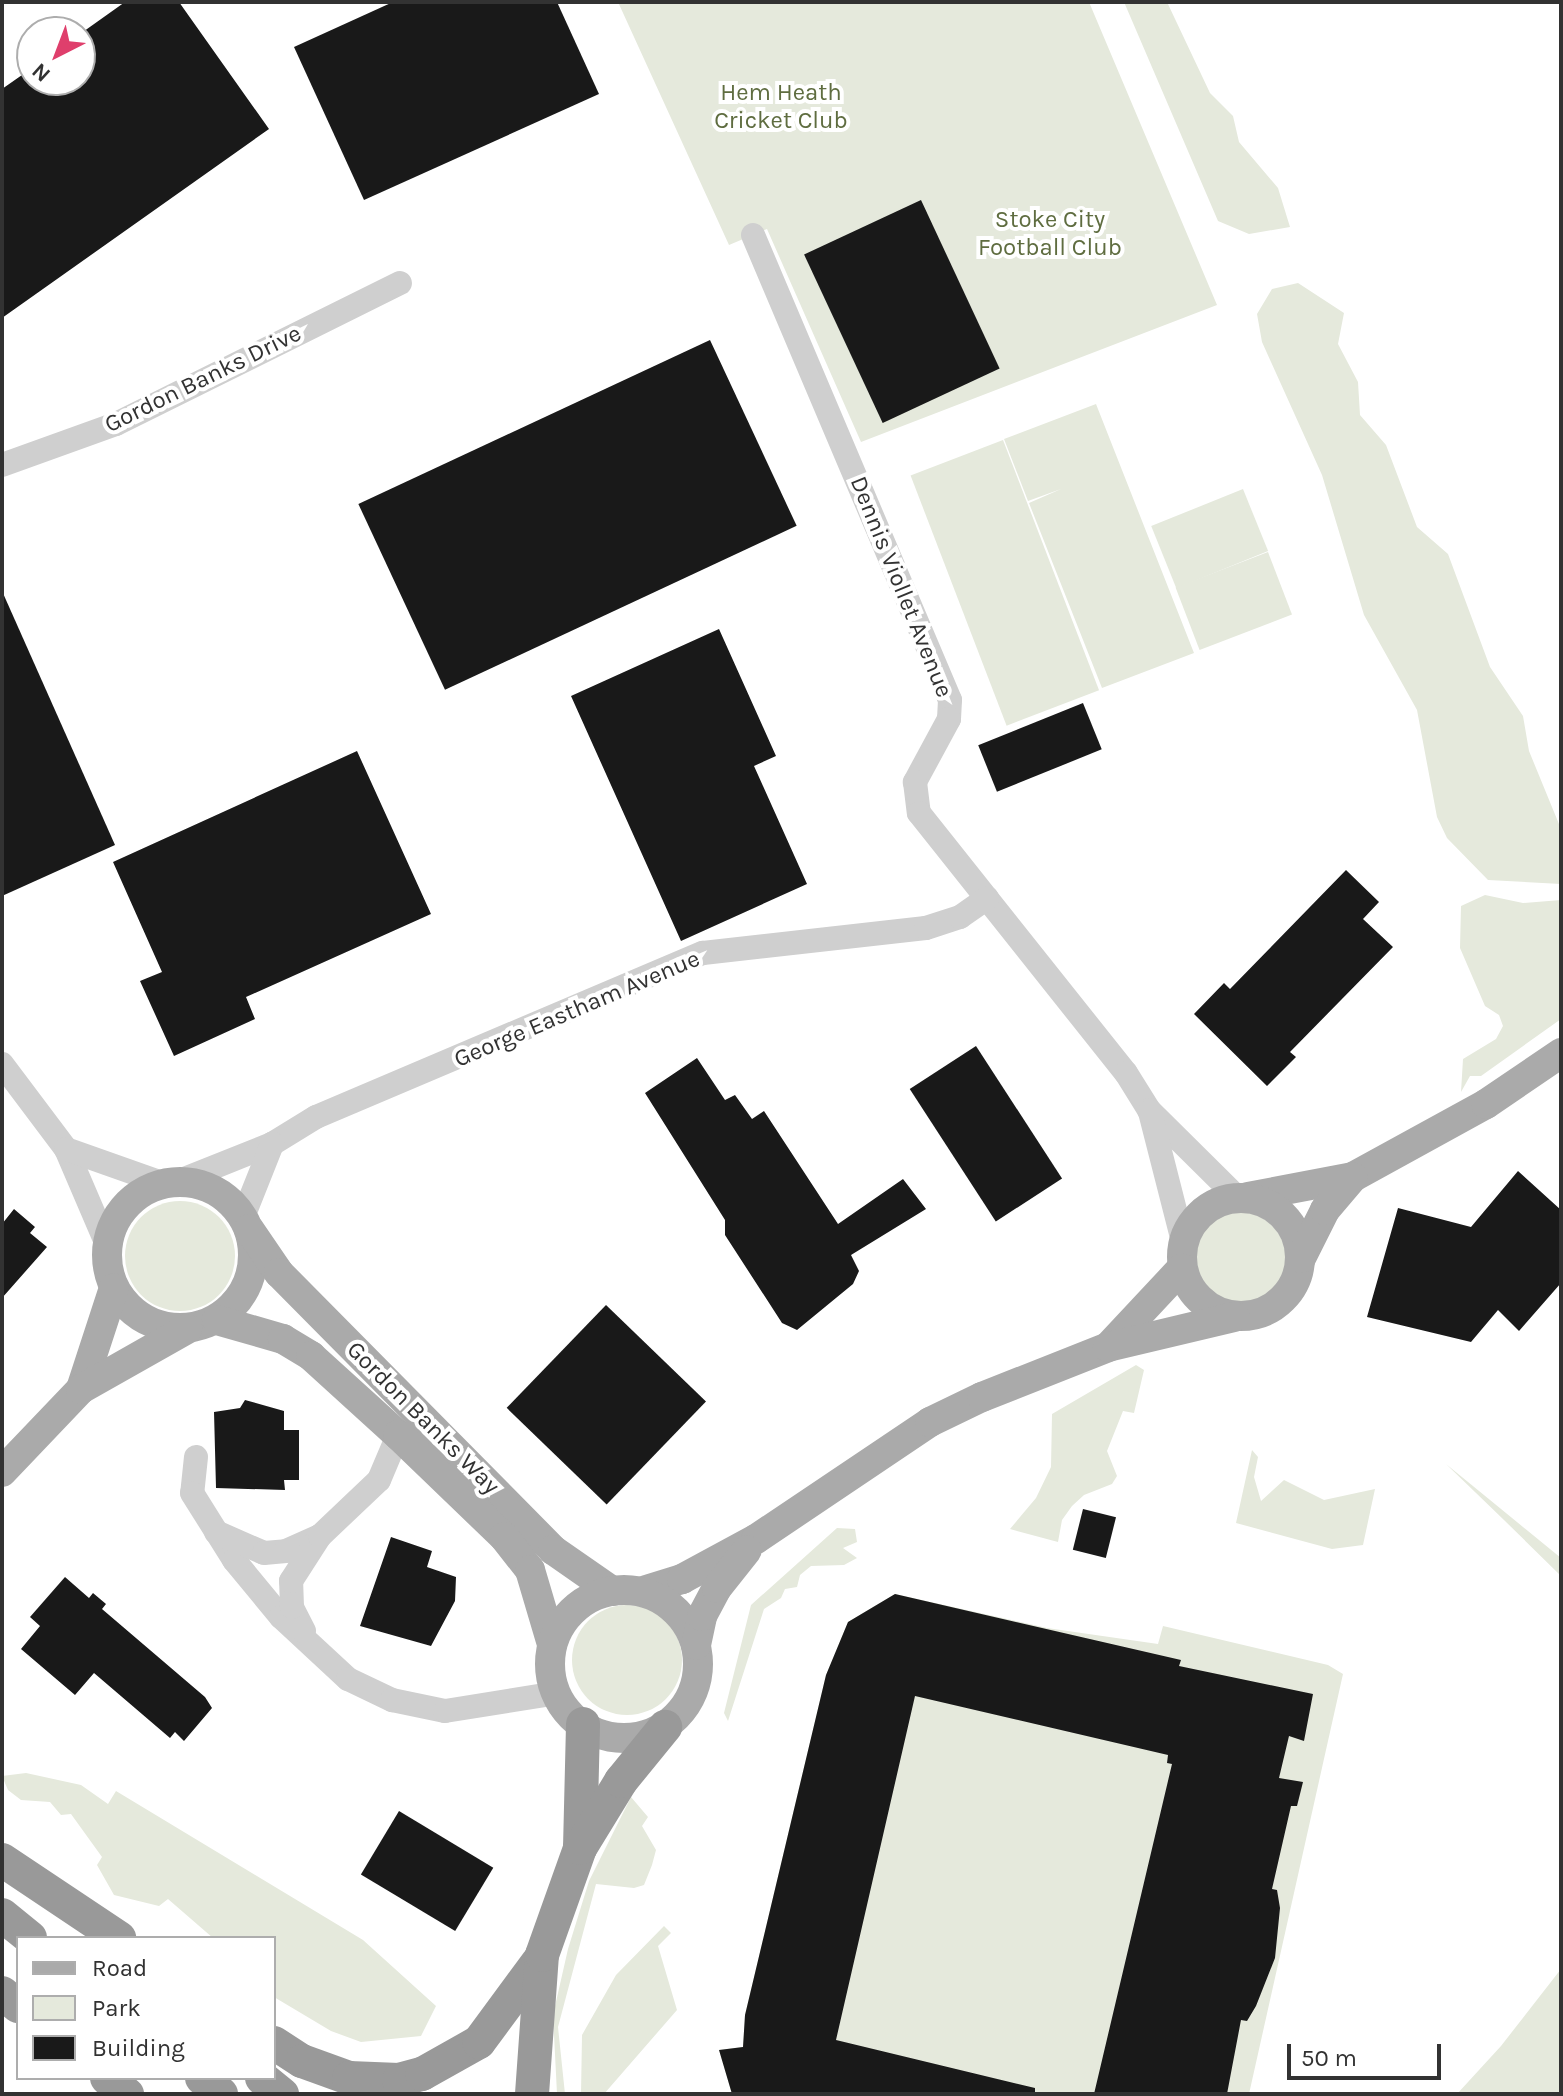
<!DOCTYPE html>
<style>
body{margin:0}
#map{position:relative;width:1563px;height:2096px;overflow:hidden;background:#fff;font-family:Karla,sans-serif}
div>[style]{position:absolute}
.green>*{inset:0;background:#e5e9dc;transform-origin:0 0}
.round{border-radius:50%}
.building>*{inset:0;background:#191919;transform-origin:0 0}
.minor>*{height:24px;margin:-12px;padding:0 12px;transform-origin:12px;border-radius:12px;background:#cfcfcf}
.major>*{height:30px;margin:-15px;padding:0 15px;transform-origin:15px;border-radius:15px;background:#aaa}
.major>.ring{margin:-15px;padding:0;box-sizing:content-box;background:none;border:30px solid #aaa;border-radius:50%}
.highway>*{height:34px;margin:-17px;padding:0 17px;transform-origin:17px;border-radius:17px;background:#999}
span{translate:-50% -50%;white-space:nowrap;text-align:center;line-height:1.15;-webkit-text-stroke:8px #fff;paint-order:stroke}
.park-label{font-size:24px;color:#5f6d40}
.street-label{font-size:24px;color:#323232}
.frame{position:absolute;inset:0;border:4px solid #323232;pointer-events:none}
.legend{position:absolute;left:16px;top:1936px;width:260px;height:144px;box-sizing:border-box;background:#fff;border:2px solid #adadad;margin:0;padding:10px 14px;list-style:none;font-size:24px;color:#323232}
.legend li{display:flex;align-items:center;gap:16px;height:40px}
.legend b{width:40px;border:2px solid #adadad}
.north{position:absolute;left:16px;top:16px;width:80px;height:80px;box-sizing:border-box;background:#fff;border:2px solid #adadad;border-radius:50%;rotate:222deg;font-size:22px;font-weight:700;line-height:32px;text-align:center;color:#323232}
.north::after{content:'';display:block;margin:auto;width:28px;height:36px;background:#df3f6c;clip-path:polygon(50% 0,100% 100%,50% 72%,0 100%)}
.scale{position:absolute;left:1287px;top:2044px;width:154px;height:36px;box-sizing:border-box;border:4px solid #323232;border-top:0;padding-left:10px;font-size:24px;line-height:28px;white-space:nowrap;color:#323232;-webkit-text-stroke:6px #fff;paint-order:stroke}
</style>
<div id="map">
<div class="green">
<div style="clip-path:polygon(618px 2px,1089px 2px,1217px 305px,861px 442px,767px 229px,729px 245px)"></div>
<div style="clip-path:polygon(1124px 2px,1167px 2px,1210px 93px,1233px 116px,1239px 142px,1278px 188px,1290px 227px,1249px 234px,1218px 221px)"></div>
<div style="clip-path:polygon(1298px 283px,1344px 313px,1338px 344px,1358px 382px,1360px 415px,1386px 445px,1417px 527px,1448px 554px,1490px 667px,1523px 716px,1529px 751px,1561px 829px,1561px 884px,1488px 880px,1447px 838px,1437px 817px,1417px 710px,1364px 615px,1322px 475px,1262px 342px,1257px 314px,1272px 289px)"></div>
<div style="clip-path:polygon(1096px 404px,1194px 653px,1102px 688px,1029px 503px,1061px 489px,1028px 501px,1004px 439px)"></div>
<div style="left:1003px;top:440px;width:268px;height:99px;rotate:69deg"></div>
<div style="left:1243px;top:489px;width:67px;height:99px;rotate:68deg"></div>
<div style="left:1268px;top:552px;width:67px;height:99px;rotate:69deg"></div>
<div style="clip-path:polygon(1485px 895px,1523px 903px,1561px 900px,1561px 1019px,1481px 1076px,1470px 1076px,1461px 1092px,1463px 1059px,1496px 1039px,1503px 1026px,1499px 1015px,1485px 1006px,1460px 948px,1461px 906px)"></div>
<div class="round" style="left:125px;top:1201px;width:110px;height:110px"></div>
<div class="round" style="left:1192px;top:1212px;width:94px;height:94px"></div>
<div style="clip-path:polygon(1136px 1365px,1144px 1370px,1134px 1413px,1123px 1411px,1107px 1451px,1117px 1476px,1112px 1484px,1084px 1495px,1072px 1506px,1062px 1520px,1058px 1542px,1010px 1529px,1036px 1498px,1051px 1467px,1052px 1414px)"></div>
<div style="clip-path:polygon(1252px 1450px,1258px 1457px,1254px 1477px,1261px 1501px,1284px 1480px,1324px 1500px,1375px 1489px,1363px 1545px,1332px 1549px,1236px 1523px)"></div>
<div style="clip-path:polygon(1446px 1464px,1561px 1558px,1561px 1576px,1504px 1520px)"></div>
<div style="clip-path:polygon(837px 1528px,855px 1529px,857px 1542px,843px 1548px,857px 1558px,844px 1565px,811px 1566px,800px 1575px,797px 1587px,785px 1589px,781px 1598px,764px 1609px,728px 1721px,724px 1713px,751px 1605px)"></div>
<div style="clip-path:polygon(895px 1594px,1047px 1628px,1158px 1644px,1163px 1626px,1328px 1665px,1343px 1674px,1249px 2094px,732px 2094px,719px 2050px,743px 2047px,745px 2015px,826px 1675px,848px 1622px)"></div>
<div class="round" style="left:572px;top:1605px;width:110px;height:110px"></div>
<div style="clip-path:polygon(26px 1773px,81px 1785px,108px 1804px,116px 1791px,363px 1940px,436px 2006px,421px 2036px,361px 2042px,331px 2031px,274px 1997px,274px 1938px,213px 1938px,168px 1899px,159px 1906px,114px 1895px,97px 1865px,102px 1857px,71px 1814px,61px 1815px,50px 1802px,21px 1800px,8px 1790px,2px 1776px)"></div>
<div style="clip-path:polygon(631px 1797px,648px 1817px,642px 1826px,656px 1850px,652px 1865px,644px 1885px,634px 1888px,596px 1884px,558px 2027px,565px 2094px,557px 2094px,553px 2015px,568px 1949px,589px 1881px)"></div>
<div style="clip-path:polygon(664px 1926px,671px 1933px,658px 1946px,677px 2010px,604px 2094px,581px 2094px,582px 2035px,616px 1975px)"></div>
<div style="clip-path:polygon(1561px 1969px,1561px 2094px,1457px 2094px,1501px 2046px)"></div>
</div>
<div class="building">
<div style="clip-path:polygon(125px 2px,179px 2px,269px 129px,2px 318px,2px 89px,32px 68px,32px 80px,80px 80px,80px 34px)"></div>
<div style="clip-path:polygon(393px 2px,557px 2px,599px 94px,364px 200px,294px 47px)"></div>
<div style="left:921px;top:200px;width:186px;height:129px;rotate:65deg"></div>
<div style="left:710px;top:340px;width:205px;height:388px;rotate:65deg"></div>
<div style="clip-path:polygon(2px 591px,115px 845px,2px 896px)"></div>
<div style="clip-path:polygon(719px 629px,776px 756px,754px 766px,807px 884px,681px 941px,571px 696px)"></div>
<div style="left:1083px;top:703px;width:50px;height:113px;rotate:68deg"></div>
<div style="clip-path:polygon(357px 751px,431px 914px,246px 997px,255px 1019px,174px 1056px,140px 981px,162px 972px,113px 862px)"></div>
<div style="clip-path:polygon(1346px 870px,1379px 902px,1363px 919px,1393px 947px,1290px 1052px,1296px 1057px,1267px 1086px,1194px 1014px,1224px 983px,1230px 989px)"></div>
<div style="left:976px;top:1046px;width:158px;height:79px;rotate:57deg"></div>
<div style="clip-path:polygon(697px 1058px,725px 1100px,735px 1095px,752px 1119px,764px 1111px,838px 1224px,903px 1179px,926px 1209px,851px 1255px,859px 1271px,853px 1284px,797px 1330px,782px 1323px,725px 1235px,725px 1220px,645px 1093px)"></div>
<div style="clip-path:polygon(1518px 1171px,1561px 1210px,1561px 1283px,1519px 1331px,1498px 1310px,1471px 1342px,1367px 1317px,1398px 1208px,1471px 1227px)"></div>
<div style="clip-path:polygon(14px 1209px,35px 1227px,30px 1233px,47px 1247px,2px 1298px,2px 1224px)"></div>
<div style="left:606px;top:1305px;width:139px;height:143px;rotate:44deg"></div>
<div style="clip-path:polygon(245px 1400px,284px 1411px,284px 1430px,299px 1430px,299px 1480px,284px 1480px,285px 1490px,216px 1488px,214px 1412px,240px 1408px)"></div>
<div style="left:1083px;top:1509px;width:34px;height:42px;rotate:14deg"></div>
<div style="clip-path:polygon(391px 1537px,432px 1551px,427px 1567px,456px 1577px,455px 1601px,431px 1646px,360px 1626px)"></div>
<div style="clip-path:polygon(65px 1577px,89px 1598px,93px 1593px,106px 1604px,102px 1609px,205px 1697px,212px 1708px,184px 1741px,175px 1732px,170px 1738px,94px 1673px,75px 1695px,21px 1649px,40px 1626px,30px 1617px)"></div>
<div style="clip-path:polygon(895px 1594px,1181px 1660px,1179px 1666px,1313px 1694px,1304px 1741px,1289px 1736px,1279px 1778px,1303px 1782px,1297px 1806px,1291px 1806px,1272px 1889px,1277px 1890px,1280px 1908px,1275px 1958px,1256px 2006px,1247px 2021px,1241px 2020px,1227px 2094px,1094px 2094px,1172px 1764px,1167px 1763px,1168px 1755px,915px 1696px,836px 2040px,1035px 2088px,1035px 2094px,732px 2094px,719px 2050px,743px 2047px,745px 2015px,826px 1675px,848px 1622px)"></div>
<div style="left:399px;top:1811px;width:110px;height:74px;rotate:31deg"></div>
</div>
<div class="minor">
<div style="left:753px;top:235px;width:505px;rotate:67.04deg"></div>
<div style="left:950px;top:700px;width:19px;rotate:93deg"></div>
<div style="left:949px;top:719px;width:72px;rotate:118.4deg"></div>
<div style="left:915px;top:782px;width:31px;rotate:83deg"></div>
<div style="left:919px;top:813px;width:332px;rotate:51.5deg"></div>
<div style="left:1126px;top:1073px;width:44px;rotate:58.1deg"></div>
<div style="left:1149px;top:1110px;width:125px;rotate:44.7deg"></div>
<div style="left:2px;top:465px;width:121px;rotate:-19.8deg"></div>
<div style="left:116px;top:424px;width:317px;rotate:-26.4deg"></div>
<div style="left:2px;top:1064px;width:106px;rotate:53deg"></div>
<div style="left:66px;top:1149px;width:99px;rotate:66.8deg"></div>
<div style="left:1150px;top:1112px;width:133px;rotate:75.7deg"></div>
<div style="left:66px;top:1149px;width:99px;rotate:19.5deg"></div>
<div style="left:182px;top:1180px;width:97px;rotate:-21.8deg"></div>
<div style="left:272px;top:1144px;width:52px;rotate:-31.5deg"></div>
<div style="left:316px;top:1117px;width:420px;rotate:-23deg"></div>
<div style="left:703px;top:953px;width:224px;rotate:-6.4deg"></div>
<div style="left:926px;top:928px;width:36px;rotate:-18deg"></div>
<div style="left:960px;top:917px;width:33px;rotate:-35deg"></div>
<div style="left:243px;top:1217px;width:79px;rotate:-68.3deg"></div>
<div style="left:196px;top:1457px;width:36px;rotate:96deg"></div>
<div style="left:192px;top:1493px;width:79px;rotate:57.9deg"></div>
<div style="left:234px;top:1560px;width:74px;rotate:50.5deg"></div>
<div style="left:281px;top:1617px;width:91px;rotate:42.8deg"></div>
<div style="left:348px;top:1679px;width:49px;rotate:25.5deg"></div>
<div style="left:392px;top:1700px;width:54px;rotate:11.7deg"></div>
<div style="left:445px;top:1711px;width:113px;rotate:-9.1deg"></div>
<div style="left:216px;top:1532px;width:52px;rotate:23.6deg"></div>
<div style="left:264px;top:1553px;width:22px;rotate:-5deg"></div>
<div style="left:286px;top:1551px;width:35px;rotate:-24deg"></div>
<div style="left:304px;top:1631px;width:27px;rotate:-117deg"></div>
<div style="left:292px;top:1607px;width:26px;rotate:-92deg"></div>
<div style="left:291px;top:1581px;width:54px;rotate:-57.2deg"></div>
<div style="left:320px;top:1536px;width:81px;rotate:-43.5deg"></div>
<div style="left:379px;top:1480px;width:49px;rotate:-67.1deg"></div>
</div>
<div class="major">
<div class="ring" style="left:107px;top:1182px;width:116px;height:116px"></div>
<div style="left:1248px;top:1197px;width:107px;rotate:-10.8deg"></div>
<div style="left:1353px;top:1177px;width:152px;rotate:-28.8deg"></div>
<div style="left:1486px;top:1104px;width:91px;rotate:-34.2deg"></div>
<div class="ring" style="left:1182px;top:1198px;width:88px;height:88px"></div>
<div style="left:249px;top:1229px;width:53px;rotate:55.7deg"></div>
<div style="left:279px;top:1273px;width:390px;rotate:45.3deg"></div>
<div style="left:553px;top:1550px;width:72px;rotate:34.8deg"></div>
<div style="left:1301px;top:1258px;width:54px;rotate:-63.4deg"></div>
<div style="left:1325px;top:1210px;width:43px;rotate:-49.7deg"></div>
<div style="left:217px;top:1320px;width:69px;rotate:16.1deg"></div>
<div style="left:283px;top:1339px;width:33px;rotate:31deg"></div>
<div style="left:311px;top:1356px;width:118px;rotate:42.2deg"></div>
<div style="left:398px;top:1435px;width:147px;rotate:43.9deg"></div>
<div style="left:504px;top:1537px;width:42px;rotate:51.8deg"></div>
<div style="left:530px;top:1570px;width:74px;rotate:73.5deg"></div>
<div style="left:1110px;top:1345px;width:105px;rotate:-46.9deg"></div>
<div style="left:81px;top:1389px;width:106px;rotate:-71.9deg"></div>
<div style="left:2px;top:1472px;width:115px;rotate:-46.4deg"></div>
<div style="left:81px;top:1389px;width:122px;rotate:-29.5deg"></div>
<div style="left:646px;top:1590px;width:38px;rotate:-17deg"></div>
<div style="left:682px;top:1579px;width:84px;rotate:-28.4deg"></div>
<div style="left:756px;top:1539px;width:210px;rotate:-33.9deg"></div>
<div style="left:930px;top:1422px;width:58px;rotate:-25.7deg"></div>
<div style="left:982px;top:1397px;width:136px;rotate:-21.6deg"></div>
<div style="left:1108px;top:1347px;width:130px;rotate:-13.4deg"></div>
<div class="ring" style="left:550px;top:1590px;width:118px;height:118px"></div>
<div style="left:696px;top:1645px;width:30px;rotate:-78deg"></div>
<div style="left:702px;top:1616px;width:32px;rotate:-62deg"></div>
<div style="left:717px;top:1588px;width:48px;rotate:-51.7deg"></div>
</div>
<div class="highway">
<div style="left:580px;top:1848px;width:124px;rotate:-88.6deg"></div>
<div style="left:2px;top:1860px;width:141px;rotate:33.7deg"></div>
<div style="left:2px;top:1915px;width:36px;rotate:39deg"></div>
<div style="left:2px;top:1993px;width:21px;rotate:39deg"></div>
<div style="left:274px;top:2043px;width:33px;rotate:33deg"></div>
<div style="left:302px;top:2061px;width:50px;rotate:19.9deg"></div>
<div style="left:349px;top:2078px;width:50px;rotate:2.3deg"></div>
<div style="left:399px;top:2080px;width:24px;rotate:-15deg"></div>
<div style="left:422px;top:2074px;width:65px;rotate:-29.3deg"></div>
<div style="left:479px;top:2042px;width:99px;rotate:-53.6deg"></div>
<div style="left:107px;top:2078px;width:26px;rotate:39deg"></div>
<div style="left:202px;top:2078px;width:25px;rotate:40deg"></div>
<div style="left:262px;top:2078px;width:26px;rotate:39deg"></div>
<div style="left:532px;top:2094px;width:139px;rotate:-85.9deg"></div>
<div style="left:542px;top:1955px;width:114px;rotate:-70.4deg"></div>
<div style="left:580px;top:1848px;width:79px;rotate:-58.5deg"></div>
<div style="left:621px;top:1781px;width:70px;rotate:-50.8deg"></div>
</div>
<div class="park-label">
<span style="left:781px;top:107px">Hem Heath<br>Cricket Club</span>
<span style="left:1050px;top:234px">Stoke City<br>Football Club</span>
</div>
<div class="street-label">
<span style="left:203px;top:379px;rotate:-26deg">Gordon Banks Drive</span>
<span style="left:901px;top:587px;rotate:68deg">Dennis Viollet Avenue</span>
<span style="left:577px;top:1009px;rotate:-23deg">George Eastham Avenue</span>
<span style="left:423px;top:1418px;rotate:45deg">Gordon Banks Way</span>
</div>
<div class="frame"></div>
<ul class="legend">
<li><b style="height:10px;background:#aaa"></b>Road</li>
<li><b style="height:22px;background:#e5e9dc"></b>Park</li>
<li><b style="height:22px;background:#191919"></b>Building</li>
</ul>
<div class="north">N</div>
<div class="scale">50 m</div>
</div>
